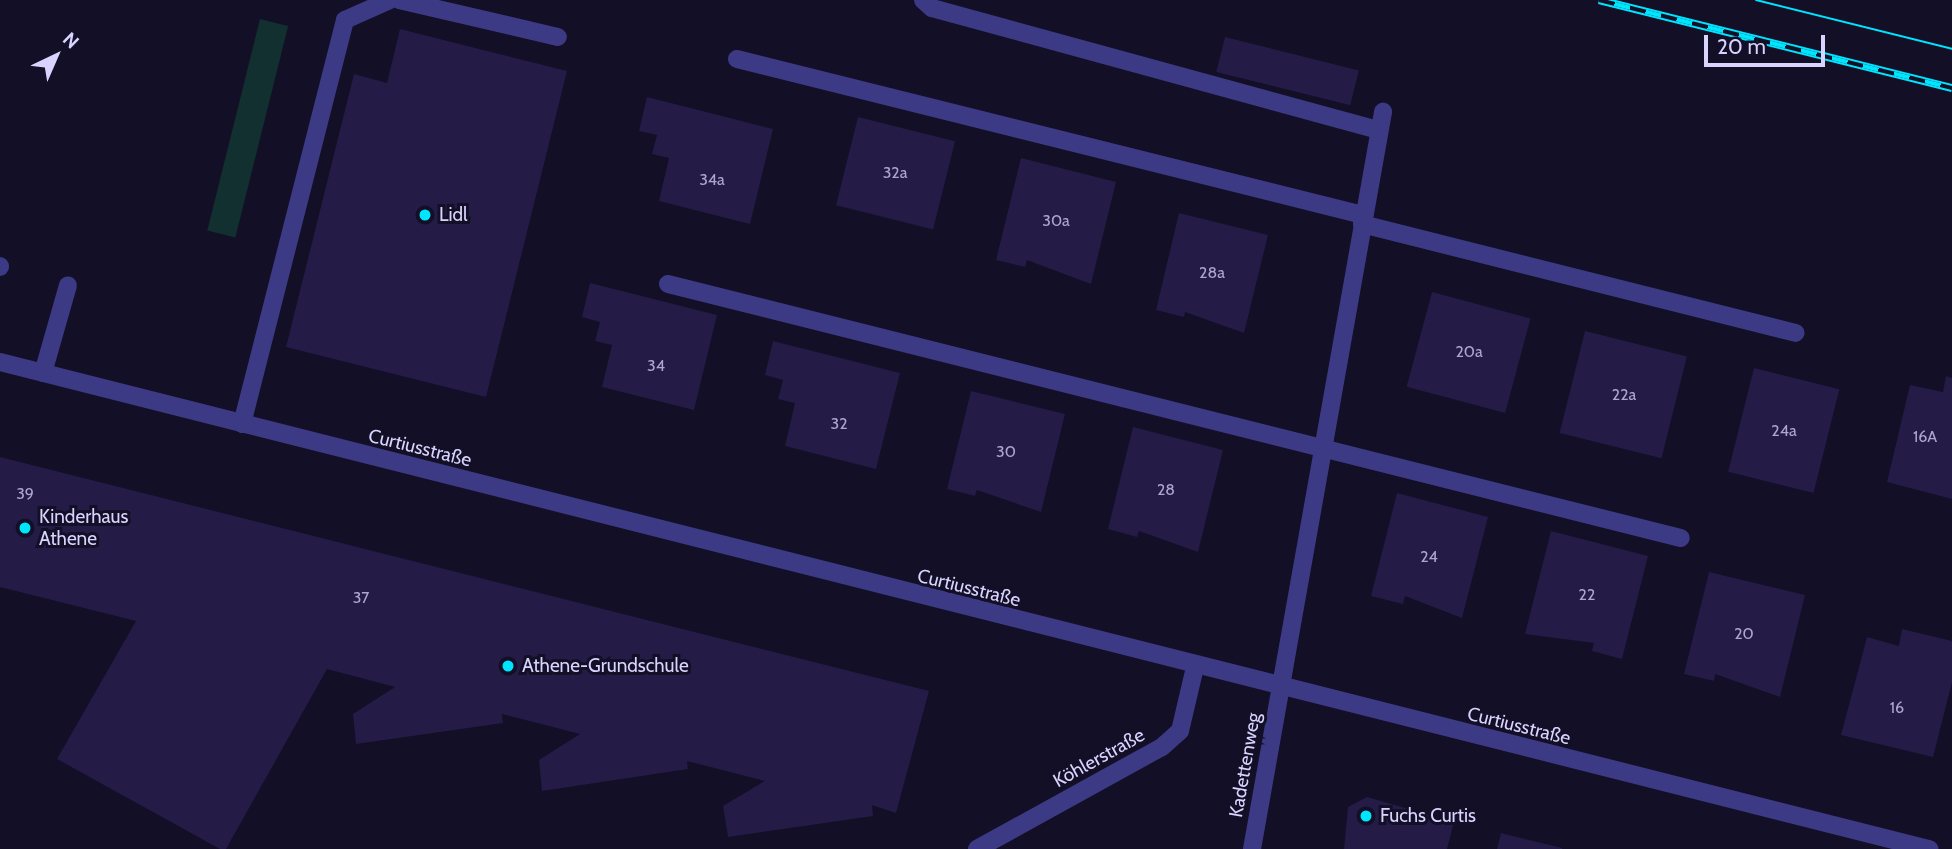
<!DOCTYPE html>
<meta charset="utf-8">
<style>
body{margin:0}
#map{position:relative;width:1952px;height:849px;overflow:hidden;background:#130f26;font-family:Cabin,sans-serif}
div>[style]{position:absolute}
.green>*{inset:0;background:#12302f;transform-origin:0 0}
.building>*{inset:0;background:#241b47;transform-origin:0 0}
.minor>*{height:18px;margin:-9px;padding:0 9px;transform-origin:9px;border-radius:9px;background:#3d3a85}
.tram>*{height:2px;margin:-1px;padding:0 1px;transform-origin:1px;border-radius:1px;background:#00e5ff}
.rail>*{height:8px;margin-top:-4px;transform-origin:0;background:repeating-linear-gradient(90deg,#130f26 0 16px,#00e5ff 0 32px);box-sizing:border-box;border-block:2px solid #00e5ff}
.dots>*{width:19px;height:19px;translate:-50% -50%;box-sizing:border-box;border:4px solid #130f26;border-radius:50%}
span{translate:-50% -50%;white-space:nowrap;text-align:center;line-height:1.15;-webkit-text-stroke:6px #130f26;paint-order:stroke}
.number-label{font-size:16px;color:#aca6d1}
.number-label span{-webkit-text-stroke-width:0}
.poi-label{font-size:19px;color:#d9d4ff}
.left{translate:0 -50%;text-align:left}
.street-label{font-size:19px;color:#d9d4ff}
.north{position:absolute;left:21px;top:21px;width:70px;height:70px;-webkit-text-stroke:5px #130f26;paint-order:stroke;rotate:44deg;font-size:19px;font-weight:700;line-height:28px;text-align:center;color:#d9d4ff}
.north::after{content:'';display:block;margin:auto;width:24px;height:32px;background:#d9d4ff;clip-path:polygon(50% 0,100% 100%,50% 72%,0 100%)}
.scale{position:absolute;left:1704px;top:35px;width:121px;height:32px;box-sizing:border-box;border:4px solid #d9d4ff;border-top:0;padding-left:9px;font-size:21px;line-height:24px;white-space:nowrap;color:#d9d4ff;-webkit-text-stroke:5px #130f26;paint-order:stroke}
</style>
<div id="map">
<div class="green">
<div style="left:260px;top:19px;width:29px;height:218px;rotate:14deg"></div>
</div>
<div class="building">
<div style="clip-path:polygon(400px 29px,567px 71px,486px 397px,286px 347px,354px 74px,387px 83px)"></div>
<div style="left:1225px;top:37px;width:138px;height:36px;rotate:14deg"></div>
<div style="clip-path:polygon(647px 97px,773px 129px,750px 224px,659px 201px,669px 158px,652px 154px,657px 135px,639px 131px)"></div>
<div style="left:858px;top:117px;width:100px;height:91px;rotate:14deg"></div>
<div style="clip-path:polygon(1021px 158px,1116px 182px,1091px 284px,1027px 260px,1025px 267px,996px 260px)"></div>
<div style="clip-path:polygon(1179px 213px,1268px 235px,1244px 333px,1185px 312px,1184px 317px,1156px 310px)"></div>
<div style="clip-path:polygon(590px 283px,717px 315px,694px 410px,602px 387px,612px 345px,595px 341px,600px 322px,582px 317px)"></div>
<div style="left:1432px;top:292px;width:102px;height:98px;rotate:15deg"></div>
<div style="left:1585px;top:331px;width:105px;height:105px;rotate:14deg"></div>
<div style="clip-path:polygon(773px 341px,900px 373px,876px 469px,785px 446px,795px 403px,778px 399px,783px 380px,765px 375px)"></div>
<div style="left:1754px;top:368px;width:88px;height:107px;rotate:14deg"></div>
<div style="clip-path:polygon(1946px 376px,1952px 378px,1952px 499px,1887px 482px,1910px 385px,1943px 392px)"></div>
<div style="clip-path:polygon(971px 391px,1065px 414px,1041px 512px,977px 490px,975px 496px,947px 489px)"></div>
<div style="clip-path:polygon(1133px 427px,1223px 450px,1198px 552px,1139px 531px,1137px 537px,1108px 529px)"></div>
<div style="clip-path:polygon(0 457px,929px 691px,896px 813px,872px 805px,873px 816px,728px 837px,723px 806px,765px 781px,687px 761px,688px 769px,542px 791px,539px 760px,580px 734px,502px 714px,503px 723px,356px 744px,353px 714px,395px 687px,327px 669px,226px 849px,220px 849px,57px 759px,136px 621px,0 587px)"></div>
<div style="clip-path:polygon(1397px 493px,1488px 517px,1462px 618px,1405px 596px,1403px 604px,1371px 596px)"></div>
<div style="clip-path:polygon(1551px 531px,1648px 556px,1622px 659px,1592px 651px,1594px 643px,1525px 634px)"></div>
<div style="clip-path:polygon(1709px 572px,1805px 595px,1780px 697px,1715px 674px,1714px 681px,1684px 674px)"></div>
<div style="clip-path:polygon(1902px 629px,1952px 641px,1952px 682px,1933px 757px,1841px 735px,1867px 637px,1899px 646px)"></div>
<div style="clip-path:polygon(1367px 797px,1454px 822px,1447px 849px,1344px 849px,1348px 807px)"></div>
<div style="clip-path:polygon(1501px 833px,1562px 848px,1562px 849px,1497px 849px)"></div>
</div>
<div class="minor">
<div style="left:399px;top:0;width:163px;rotate:13.1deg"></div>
<div style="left:923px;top:0;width:12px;rotate:42deg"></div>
<div style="left:932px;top:8px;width:463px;rotate:15.3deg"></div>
<div style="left:737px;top:59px;width:645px;rotate:13.99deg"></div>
<div style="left:1362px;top:224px;width:447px;rotate:14.1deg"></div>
<div style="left:0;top:267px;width:1px;rotate:-90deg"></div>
<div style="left:668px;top:284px;width:1044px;rotate:14.08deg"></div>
<div style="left:0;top:362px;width:1990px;rotate:14.17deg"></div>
<div style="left:43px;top:373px;width:91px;rotate:-74.1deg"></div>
<div style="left:242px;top:424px;width:417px;rotate:-75.7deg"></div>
<div style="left:345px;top:20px;width:49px;rotate:-24deg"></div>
<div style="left:977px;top:849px;width:211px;rotate:-28.9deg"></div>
<div style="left:1162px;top:747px;width:24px;rotate:-42deg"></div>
<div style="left:1180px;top:731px;width:66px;rotate:-76.8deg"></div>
<div style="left:1252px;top:849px;width:749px;rotate:-79.92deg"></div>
</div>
<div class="tram">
<div style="left:1756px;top:0;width:202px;rotate:14deg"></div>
</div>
<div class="rail">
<div style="left:1599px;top:0;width:364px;rotate:14deg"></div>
</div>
<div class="dots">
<div style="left:425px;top:215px;background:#00e5ff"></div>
<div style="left:25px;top:528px;background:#00e5ff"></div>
<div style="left:508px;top:666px;background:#00e5ff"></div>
<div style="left:1366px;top:816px;background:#00e5ff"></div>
</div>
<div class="number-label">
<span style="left:895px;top:173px">32a</span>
<span style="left:712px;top:180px">34a</span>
<span style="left:1056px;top:221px">30a</span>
<span style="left:1212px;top:273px">28a</span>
<span style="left:1469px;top:352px">20a</span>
<span style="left:656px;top:366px">34</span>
<span style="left:1624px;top:395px">22a</span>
<span style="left:839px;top:424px">32</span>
<span style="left:1784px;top:431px">24a</span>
<span style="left:1925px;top:437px">16A</span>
<span style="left:1006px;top:452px">30</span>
<span style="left:1166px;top:490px">28</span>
<span style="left:25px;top:494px">39</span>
<span style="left:1429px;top:557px">24</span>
<span style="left:1587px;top:595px">22</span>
<span style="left:361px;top:598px">37</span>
<span style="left:1744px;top:634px">20</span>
<span style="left:1897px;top:708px">16</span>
</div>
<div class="poi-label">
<span class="left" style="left:439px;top:215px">Lidl</span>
<span class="left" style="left:39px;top:528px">Kinderhaus<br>Athene</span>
<span class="left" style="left:522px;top:666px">Athene-Grundschule</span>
<span class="left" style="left:1380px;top:816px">Fuchs Curtis</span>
</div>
<div class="street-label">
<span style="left:420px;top:448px;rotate:14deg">Curtiusstraße</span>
<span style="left:969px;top:588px;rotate:14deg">Curtiusstraße</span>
<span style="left:1519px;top:726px;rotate:14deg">Curtiusstraße</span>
<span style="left:1099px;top:758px;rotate:-29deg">Köhlerstraße</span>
<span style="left:1245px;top:765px;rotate:-80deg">Kadettenweg</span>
</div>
<div class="north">N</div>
<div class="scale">20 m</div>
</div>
